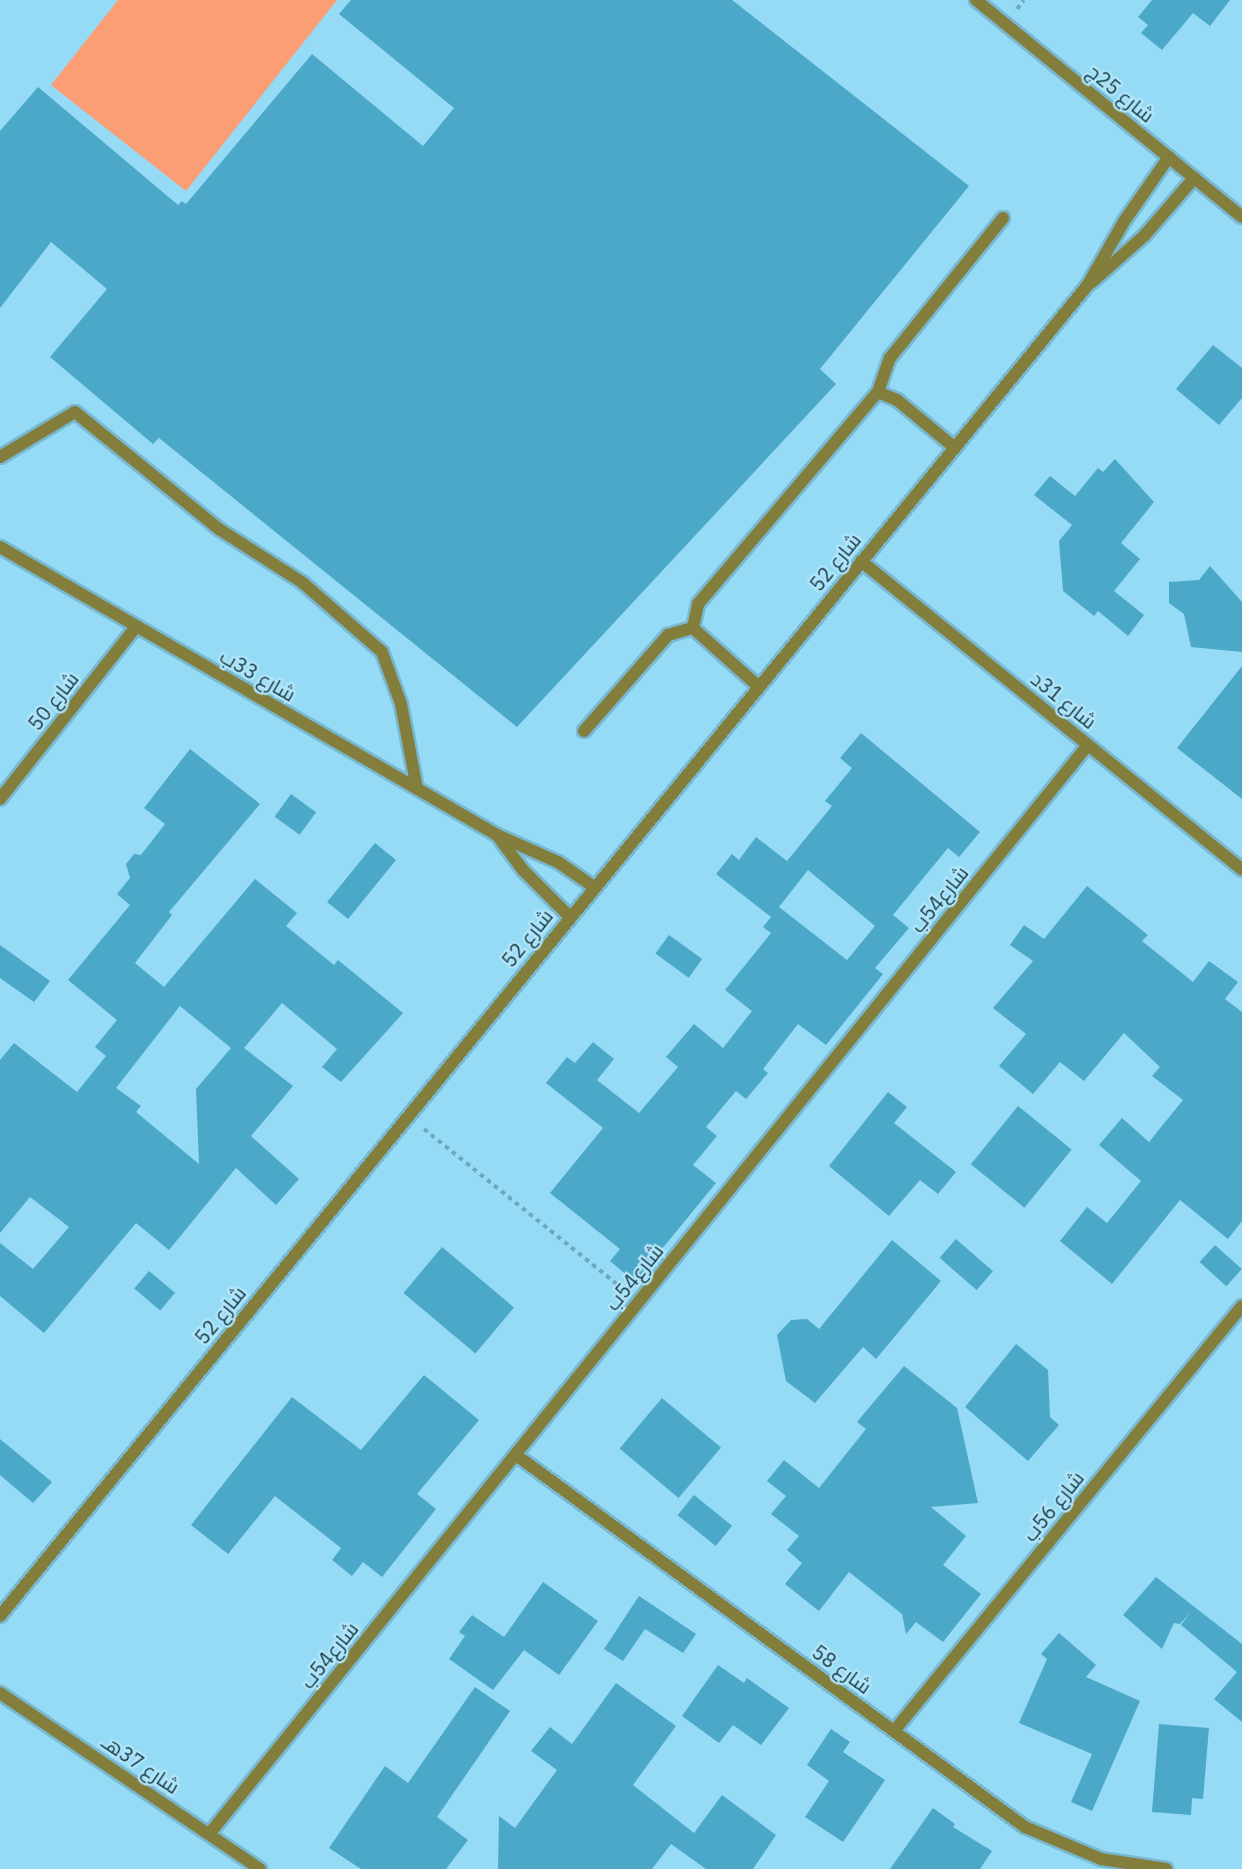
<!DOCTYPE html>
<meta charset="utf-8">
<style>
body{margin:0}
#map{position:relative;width:1242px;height:1869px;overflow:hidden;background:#95dbf6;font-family:"IBM Plex Sans",Cairo,sans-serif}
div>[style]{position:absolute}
.green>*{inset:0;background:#fb9e75}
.building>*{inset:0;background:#4ca8c8;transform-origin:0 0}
.path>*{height:4px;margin-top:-2px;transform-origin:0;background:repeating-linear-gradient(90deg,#6ca8bf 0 4.5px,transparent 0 9px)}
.roads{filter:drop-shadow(2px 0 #78b8d0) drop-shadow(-2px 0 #78b8d0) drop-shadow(0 2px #78b8d0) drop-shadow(0 -2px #78b8d0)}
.service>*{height:12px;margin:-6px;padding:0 6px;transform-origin:6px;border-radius:6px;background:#847e3d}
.minor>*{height:12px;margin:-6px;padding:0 6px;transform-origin:6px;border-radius:6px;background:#847e3d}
span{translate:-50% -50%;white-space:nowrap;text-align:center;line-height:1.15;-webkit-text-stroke:4.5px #b2e5f9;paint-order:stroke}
.street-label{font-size:20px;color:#133b48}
</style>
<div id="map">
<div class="green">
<div style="clip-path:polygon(118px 0,337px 0,186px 191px,51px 85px)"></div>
</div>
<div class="building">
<div style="clip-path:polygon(351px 0,732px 0,969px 186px,820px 369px,836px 384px,517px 727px,159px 438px,153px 444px,50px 357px,107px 289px,51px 242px,0 308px,0 131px,38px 87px,178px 205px,182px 201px,186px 204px,312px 54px,423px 146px,454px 108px,339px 14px)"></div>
<div style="clip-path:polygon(1152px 0,1230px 0,1210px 26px,1193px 13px,1162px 50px,1141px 33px,1148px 25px,1138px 17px)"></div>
<div style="clip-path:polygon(1213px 345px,1242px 368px,1242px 398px,1219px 425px,1176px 389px)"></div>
<div style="clip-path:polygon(1115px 459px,1154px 502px,1121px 543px,1140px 559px,1114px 591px,1144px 615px,1128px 636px,1098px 611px,1094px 616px,1063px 591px,1059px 541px,1072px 525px,1034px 495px,1050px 476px,1075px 496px,1098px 468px,1103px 472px)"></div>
<div style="clip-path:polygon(1210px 566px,1242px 602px,1242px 652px,1191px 647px,1184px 614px,1169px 603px,1169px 582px,1199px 580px)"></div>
<div style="clip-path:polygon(1242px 666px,1242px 799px,1177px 748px)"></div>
<div style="clip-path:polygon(evenodd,861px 733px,980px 832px,959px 857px,948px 848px,893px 915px,909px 928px,875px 968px,883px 974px,826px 1045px,798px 1024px,763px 1069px,768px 1073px,746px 1099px,736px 1091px,706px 1127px,717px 1136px,693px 1165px,716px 1183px,635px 1282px,610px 1261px,620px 1249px,550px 1193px,603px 1128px,546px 1083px,567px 1057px,575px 1063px,593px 1042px,614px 1059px,597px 1080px,639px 1113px,678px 1067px,666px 1057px,694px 1024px,723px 1048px,752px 1011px,725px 990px,771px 933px,763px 927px,771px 917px,716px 874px,732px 854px,739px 860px,756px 837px,787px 861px,832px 806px,825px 801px,852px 768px,840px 758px,861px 733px,808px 870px,875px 926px,847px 960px,779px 907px,808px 870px)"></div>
<div style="clip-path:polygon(evenodd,190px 749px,260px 804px,169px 912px,172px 915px,135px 963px,164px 987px,255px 879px,297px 913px,286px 926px,334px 965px,338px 960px,403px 1013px,341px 1082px,322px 1067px,337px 1049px,282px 1003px,244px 1048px,293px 1086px,251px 1136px,299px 1179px,276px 1205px,236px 1168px,169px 1250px,136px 1223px,44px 1333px,0 1296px,0 1243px,33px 1269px,69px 1227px,30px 1197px,0 1233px,0 1060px,14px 1043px,77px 1092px,106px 1056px,95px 1047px,117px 1020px,68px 980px,130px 905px,117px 894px,130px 878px,126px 864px,134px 854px,141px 855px,165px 824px,144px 808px,190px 749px,180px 1006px,231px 1048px,196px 1089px,199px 1164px,136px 1112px,141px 1106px,116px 1088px,180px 1006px)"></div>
<div style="left:291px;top:794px;width:31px;height:28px;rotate:36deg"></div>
<div style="left:375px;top:843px;width:27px;height:76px;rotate:39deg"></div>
<div style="clip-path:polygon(1087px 886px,1148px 935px,1142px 941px,1193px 982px,1209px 961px,1238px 982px,1225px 999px,1242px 1012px,1242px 1221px,1228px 1239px,1180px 1200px,1112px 1284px,1060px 1241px,1087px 1207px,1107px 1223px,1141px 1181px,1099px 1145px,1122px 1118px,1149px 1142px,1183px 1100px,1152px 1076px,1160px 1067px,1124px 1033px,1084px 1081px,1060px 1062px,1033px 1094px,999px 1066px,1026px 1034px,993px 1008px,1033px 961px,1010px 945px,1024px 925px,1044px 939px)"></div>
<div style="left:669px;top:935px;width:41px;height:23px;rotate:36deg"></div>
<div style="clip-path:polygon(0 945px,50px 981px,34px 1002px,0 978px)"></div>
<div style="clip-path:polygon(888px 1092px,907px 1107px,894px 1123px,956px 1172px,938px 1194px,920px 1180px,889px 1216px,829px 1166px)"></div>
<div style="left:1018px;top:1106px;width:69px;height:75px;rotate:39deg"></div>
<div style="left:956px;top:1239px;width:49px;height:25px;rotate:41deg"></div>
<div style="clip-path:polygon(892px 1240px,941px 1281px,876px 1359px,863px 1347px,815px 1403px,786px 1381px,777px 1335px,791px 1320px,807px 1319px,819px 1329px)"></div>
<div style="left:1215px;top:1245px;width:36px;height:23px;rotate:42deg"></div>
<div style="left:442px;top:1247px;width:94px;height:60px;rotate:40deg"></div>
<div style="left:149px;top:1271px;width:34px;height:23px;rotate:40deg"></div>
<div style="clip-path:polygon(1016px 1344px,1048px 1370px,1050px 1417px,1059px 1425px,1028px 1461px,965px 1407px)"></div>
<div style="clip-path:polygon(904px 1366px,957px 1408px,978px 1503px,931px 1507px,966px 1536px,943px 1565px,981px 1594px,943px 1642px,916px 1622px,906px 1634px,902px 1614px,849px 1572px,819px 1611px,785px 1584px,802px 1563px,787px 1550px,799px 1536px,771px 1514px,786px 1496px,767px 1481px,784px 1460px,819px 1488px,866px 1429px,857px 1422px)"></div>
<div style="clip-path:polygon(424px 1375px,479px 1420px,417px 1494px,436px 1509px,382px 1577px,363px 1562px,352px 1576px,332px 1560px,341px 1548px,275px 1496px,228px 1554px,191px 1525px,292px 1397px,361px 1450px)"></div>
<div style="left:662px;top:1398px;width:77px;height:66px;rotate:40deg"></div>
<div style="clip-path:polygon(0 1439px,52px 1482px,33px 1503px,0 1475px)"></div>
<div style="left:694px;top:1495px;width:49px;height:26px;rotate:39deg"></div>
<div style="clip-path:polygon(1156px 1577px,1242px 1644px,1242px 1722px,1214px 1699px,1237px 1672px,1181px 1625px,1191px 1612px,1180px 1624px,1174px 1623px,1162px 1649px,1123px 1615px)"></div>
<div style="clip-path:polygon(543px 1582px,598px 1621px,559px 1675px,524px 1650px,493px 1690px,449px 1659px,465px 1636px,459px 1632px,472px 1615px,504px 1637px)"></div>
<div style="clip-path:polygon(639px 1596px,696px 1634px,683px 1653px,645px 1629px,623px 1661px,604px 1649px)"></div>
<div style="clip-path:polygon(1059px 1633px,1096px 1665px,1086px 1677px,1140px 1701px,1092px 1811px,1071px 1802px,1092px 1754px,1019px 1723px,1047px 1659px,1041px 1654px)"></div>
<div style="clip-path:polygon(718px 1665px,744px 1683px,747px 1678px,789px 1708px,761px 1745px,733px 1725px,719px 1743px,682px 1716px)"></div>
<div style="clip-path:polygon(616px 1683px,676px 1726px,633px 1785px,694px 1833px,722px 1795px,776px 1835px,753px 1869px,706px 1869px,671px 1844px,652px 1869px,498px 1869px,499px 1816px,515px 1828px,557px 1770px,531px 1751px,550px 1727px,572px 1744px)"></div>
<div style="clip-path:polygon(475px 1687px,510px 1711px,437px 1817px,468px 1840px,446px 1869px,361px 1869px,329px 1848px,385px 1766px,408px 1783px)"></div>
<div style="clip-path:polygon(1159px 1724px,1209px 1728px,1203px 1799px,1192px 1798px,1191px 1815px,1152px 1812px)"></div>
<div style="clip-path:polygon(831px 1729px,850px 1742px,843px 1752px,885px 1780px,843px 1842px,805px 1817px,829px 1781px,807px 1765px)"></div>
<div style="clip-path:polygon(933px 1808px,955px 1824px,953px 1827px,992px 1851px,980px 1869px,890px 1869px)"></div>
</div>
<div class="path">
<div style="left:1017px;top:9px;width:11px;rotate:-52deg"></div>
<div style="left:424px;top:1129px;width:257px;rotate:38.8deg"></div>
</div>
<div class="roads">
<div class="service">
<div style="left:878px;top:392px;width:36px;rotate:-71deg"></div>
<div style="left:890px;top:358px;width:180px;rotate:-51.1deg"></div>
<div style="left:0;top:457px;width:87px;rotate:-31deg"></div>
<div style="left:75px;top:412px;width:186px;rotate:39.1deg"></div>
<div style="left:219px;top:529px;width:100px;rotate:32.7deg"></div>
<div style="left:303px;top:583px;width:105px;rotate:41.1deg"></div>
<div style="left:382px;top:652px;width:55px;rotate:69.9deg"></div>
<div style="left:401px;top:704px;width:86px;rotate:79.3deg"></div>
<div style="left:758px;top:686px;width:87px;rotate:-138.3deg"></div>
<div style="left:693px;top:628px;width:25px;rotate:-78deg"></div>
<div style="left:698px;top:604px;width:278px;rotate:-49.7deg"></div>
<div style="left:878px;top:392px;width:21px;rotate:23deg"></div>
<div style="left:897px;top:400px;width:75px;rotate:39.6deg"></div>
<div style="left:584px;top:731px;width:128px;rotate:-48.8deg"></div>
<div style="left:668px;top:635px;width:26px;rotate:-16deg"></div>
</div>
<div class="minor">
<div style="left:976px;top:0;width:343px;rotate:39.2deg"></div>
<div style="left:1092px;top:282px;width:69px;rotate:-41.5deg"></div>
<div style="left:1144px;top:236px;width:77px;rotate:-49.2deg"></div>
<div style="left:0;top:547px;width:574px;rotate:30.09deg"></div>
<div style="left:497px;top:835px;width:67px;rotate:23.9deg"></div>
<div style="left:558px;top:862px;width:44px;rotate:34.8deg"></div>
<div style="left:861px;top:561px;width:490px;rotate:39deg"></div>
<div style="left:0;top:799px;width:219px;rotate:-51.7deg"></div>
<div style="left:497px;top:835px;width:44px;rotate:53.4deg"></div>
<div style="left:523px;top:870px;width:66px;rotate:45deg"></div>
<div style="left:516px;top:1455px;width:630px;rotate:36.16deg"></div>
<div style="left:1025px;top:1827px;width:82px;rotate:22.8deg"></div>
<div style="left:1101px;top:1859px;width:66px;rotate:8.7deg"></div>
<div style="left:0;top:1616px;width:1718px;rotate:-50.74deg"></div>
<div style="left:1087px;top:286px;width:76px;rotate:-60.1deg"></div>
<div style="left:1125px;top:220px;width:77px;rotate:-55.1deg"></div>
<div style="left:0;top:1693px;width:314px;rotate:34.1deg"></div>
<div style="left:894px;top:1731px;width:549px;rotate:-50.69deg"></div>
<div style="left:210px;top:1833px;width:1398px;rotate:-51.1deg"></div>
</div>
</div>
<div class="street-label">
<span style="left:1121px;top:93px;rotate:39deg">شارع 25ج</span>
<span style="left:835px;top:562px;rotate:-51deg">شارع 52</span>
<span style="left:258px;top:675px;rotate:30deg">شارع 33ب</span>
<span style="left:1064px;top:700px;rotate:39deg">شارع 31د</span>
<span style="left:53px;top:701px;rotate:-52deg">شارع 50</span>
<span style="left:939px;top:899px;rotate:-51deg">شارع54ب</span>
<span style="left:527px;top:938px;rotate:-51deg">شارع 52</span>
<span style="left:634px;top:1277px;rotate:-51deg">شارع54ب</span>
<span style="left:220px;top:1315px;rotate:-51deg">شارع 52</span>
<span style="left:1053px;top:1506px;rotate:-51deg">شارع 56ب</span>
<span style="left:329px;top:1655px;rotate:-51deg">شارع54ب</span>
<span style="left:842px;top:1669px;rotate:36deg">شارع 58</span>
<span style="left:141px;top:1764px;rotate:34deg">شارع 37هـ</span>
</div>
</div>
